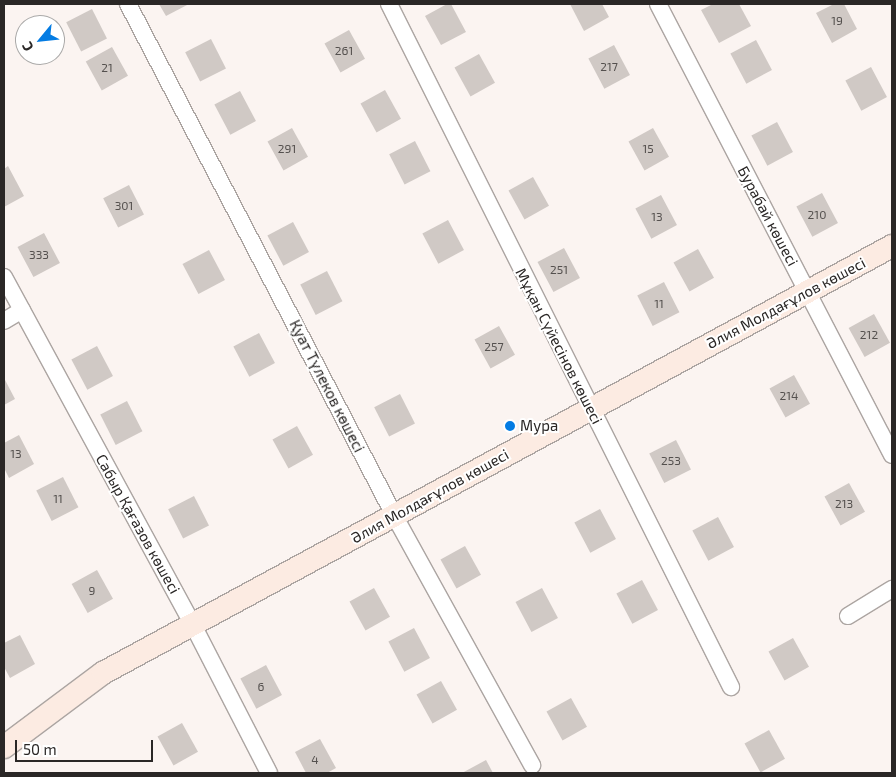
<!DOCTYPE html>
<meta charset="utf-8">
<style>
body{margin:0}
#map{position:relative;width:896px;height:777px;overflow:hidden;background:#fbf4f1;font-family:"Exo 2",sans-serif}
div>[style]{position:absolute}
.building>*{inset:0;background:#d0c9c5;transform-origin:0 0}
.roads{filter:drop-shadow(1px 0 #aca5a2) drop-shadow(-1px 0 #aca5a2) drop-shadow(0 1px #aca5a2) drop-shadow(0 -1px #aca5a2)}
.minor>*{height:16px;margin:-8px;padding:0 8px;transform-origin:8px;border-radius:8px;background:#fff}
.secondary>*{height:22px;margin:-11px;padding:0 11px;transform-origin:11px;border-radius:11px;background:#fcebe2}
.dots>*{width:14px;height:14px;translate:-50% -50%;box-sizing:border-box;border:2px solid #fff;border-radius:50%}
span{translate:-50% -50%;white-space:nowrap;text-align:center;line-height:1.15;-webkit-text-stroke:4px #fff;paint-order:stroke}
.number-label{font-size:12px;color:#54504e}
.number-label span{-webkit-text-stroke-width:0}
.street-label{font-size:15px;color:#2a2726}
.poi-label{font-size:15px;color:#2a2726}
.left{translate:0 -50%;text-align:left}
.frame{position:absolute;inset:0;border:5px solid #2a2726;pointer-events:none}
.north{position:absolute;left:15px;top:15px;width:50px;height:50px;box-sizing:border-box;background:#fff;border:1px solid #aaa9a8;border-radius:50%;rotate:242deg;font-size:14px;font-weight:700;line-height:20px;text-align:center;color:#2a2726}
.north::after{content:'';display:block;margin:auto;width:18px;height:22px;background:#047ce3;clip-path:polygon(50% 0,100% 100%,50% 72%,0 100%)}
.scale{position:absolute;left:15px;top:740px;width:138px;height:22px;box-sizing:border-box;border:2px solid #2a2726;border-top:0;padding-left:6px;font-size:15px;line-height:18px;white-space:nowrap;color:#2a2726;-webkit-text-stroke:4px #fff;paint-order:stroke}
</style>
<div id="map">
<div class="building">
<div style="clip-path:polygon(159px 4px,189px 4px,166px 16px)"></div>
<div style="clip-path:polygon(447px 4px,451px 4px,466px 32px,441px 45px,425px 16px)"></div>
<div style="clip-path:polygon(570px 4px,602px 4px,609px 17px,584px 31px)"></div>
<div style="clip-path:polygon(713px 4px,739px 4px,751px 26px,719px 43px,701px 10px)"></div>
<div style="clip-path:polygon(834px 4px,844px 4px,857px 29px,832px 43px,816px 13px)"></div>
<div style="left:92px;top:9px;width:33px;height:29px;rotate:63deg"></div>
<div style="left:349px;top:30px;width:33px;height:28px;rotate:61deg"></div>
<div style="left:211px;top:39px;width:33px;height:29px;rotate:63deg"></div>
<div style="left:756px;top:40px;width:34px;height:29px;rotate:62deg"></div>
<div style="left:614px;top:45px;width:34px;height:29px;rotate:62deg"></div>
<div style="left:112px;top:47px;width:33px;height:30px;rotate:61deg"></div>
<div style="left:479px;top:54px;width:33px;height:28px;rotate:61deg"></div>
<div style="left:871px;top:67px;width:34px;height:29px;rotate:62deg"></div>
<div style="left:385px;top:90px;width:33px;height:28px;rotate:61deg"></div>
<div style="left:240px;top:91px;width:34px;height:29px;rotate:62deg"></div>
<div style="left:777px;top:122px;width:34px;height:29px;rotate:62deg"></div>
<div style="left:292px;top:128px;width:33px;height:28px;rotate:61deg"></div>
<div style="left:653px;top:128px;width:33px;height:28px;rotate:61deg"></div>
<div style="left:415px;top:141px;width:34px;height:29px;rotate:63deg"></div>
<div style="clip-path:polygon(8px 166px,24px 196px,4px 207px,4px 169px)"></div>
<div style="left:533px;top:177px;width:33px;height:28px;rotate:61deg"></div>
<div style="left:129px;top:185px;width:33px;height:29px;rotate:63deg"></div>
<div style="left:822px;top:193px;width:34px;height:29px;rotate:62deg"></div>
<div style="left:661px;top:195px;width:34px;height:29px;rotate:62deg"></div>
<div style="left:448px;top:220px;width:34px;height:29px;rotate:62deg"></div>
<div style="left:293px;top:222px;width:34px;height:29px;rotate:62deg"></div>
<div style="left:44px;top:233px;width:34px;height:30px;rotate:62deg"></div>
<div style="left:564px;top:248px;width:34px;height:30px;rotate:62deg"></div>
<div style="left:698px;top:249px;width:33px;height:28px;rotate:61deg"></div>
<div style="left:209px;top:250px;width:34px;height:30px;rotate:62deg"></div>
<div style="left:327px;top:271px;width:34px;height:30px;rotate:63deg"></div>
<div style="left:664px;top:282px;width:34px;height:30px;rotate:63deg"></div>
<div style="left:874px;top:314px;width:33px;height:29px;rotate:61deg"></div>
<div style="left:499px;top:326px;width:33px;height:28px;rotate:61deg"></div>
<div style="left:259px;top:333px;width:34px;height:29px;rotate:62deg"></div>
<div style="left:97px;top:346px;width:34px;height:29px;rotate:62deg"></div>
<div style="left:794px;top:375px;width:33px;height:28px;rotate:61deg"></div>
<div style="clip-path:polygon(4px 378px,15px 399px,4px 405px)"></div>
<div style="left:400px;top:394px;width:33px;height:29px;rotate:63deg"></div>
<div style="left:127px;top:401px;width:34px;height:30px;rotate:63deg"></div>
<div style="left:297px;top:426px;width:33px;height:28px;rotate:61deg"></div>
<div style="clip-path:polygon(19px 435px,34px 464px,9px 478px,4px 468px,4px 443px)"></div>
<div style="left:676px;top:440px;width:33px;height:30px;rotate:63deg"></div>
<div style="left:63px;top:477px;width:34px;height:30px;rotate:63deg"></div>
<div style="left:849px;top:483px;width:33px;height:28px;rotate:61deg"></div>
<div style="left:194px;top:496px;width:33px;height:29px;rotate:63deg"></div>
<div style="left:600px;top:509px;width:34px;height:29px;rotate:62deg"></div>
<div style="left:718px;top:517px;width:34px;height:29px;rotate:62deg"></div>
<div style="left:465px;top:546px;width:33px;height:28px;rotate:61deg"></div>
<div style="left:97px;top:570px;width:33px;height:29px;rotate:61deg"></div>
<div style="left:642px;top:580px;width:34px;height:29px;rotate:62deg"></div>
<div style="left:374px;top:588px;width:33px;height:28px;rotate:61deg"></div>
<div style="left:542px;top:588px;width:34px;height:30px;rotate:62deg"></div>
<div style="left:414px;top:628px;width:34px;height:29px;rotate:62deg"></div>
<div style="clip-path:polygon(20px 635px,35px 664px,10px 678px,4px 667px,4px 643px)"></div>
<div style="left:793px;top:638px;width:33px;height:28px;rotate:61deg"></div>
<div style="left:266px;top:665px;width:34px;height:29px;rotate:62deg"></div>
<div style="left:441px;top:681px;width:33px;height:28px;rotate:61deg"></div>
<div style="left:571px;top:698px;width:33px;height:28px;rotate:61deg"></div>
<div style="left:182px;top:723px;width:33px;height:28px;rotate:61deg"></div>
<div style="left:769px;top:730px;width:33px;height:28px;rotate:61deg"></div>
<div style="clip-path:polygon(320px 739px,336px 768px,327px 773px,306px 773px,295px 752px)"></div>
<div style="clip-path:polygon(486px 760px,493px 773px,462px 773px)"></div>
</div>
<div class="roads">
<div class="minor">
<div style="left:128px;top:4px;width:576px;rotate:62.5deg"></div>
<div style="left:394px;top:515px;width:286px;rotate:61.1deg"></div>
<div style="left:389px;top:4px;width:764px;rotate:63.4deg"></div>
<div style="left:658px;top:4px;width:508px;rotate:62.58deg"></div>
<div style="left:4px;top:277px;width:396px;rotate:61.5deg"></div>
<div style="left:193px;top:625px;width:166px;rotate:62.8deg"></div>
<div style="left:4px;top:321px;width:21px;rotate:-31deg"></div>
<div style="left:848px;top:616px;width:52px;rotate:-31.5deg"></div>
</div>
<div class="secondary">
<div style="left:4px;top:747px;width:124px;rotate:-36.8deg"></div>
<div style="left:103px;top:673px;width:897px;rotate:-28.42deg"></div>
</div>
</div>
<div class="dots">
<div style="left:510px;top:426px;background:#047ce3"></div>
</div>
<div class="number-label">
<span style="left:837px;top:21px">19</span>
<span style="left:344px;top:51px">261</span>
<span style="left:609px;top:67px">217</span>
<span style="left:107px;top:68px">21</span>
<span style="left:287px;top:149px">291</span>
<span style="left:648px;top:149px">15</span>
<span style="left:124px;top:206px">301</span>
<span style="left:817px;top:215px">210</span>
<span style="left:657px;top:217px">13</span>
<span style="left:39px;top:255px">333</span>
<span style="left:559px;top:270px">251</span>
<span style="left:659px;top:304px">11</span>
<span style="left:869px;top:335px">212</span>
<span style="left:494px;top:347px">257</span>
<span style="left:789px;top:396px">214</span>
<span style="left:16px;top:454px">13</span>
<span style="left:671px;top:461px">253</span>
<span style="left:58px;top:499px">11</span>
<span style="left:844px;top:504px">213</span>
<span style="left:92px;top:591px">9</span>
<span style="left:261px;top:687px">6</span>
<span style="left:315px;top:760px">4</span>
</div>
<div class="street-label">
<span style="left:768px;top:216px;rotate:62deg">Бурабай көшесi</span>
<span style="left:786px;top:303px;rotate:-28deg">Әлия Молдағұлов көшесі</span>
<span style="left:559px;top:346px;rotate:63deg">Мұқан Сүйесінов көшесі</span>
<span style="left:327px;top:386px;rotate:63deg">Қуат Түлеков көшесі</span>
<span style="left:430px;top:496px;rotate:-29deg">Әлия Молдағұлов көшесі</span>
<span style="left:138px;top:524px;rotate:61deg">Сабыр Қағазов көшесі</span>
</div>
<div class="poi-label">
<span class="left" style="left:520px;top:426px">Мура</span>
</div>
<div class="frame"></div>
<div class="north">С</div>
<div class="scale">50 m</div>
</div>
